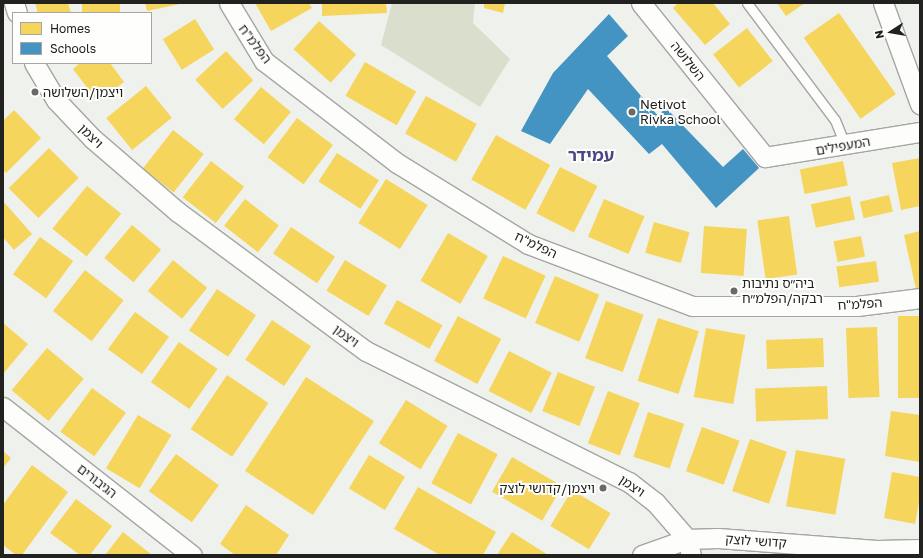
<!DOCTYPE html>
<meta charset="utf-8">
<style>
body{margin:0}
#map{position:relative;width:923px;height:558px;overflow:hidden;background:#eff1ec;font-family:"Golos Text","Noto Sans Hebrew",sans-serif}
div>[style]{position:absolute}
.green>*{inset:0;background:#d9dfcc}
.homes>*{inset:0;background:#f6d55c;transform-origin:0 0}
.schools>*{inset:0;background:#4393c3}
.roads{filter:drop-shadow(1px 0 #a4a6a2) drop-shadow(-1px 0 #a4a6a2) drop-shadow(0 1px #a4a6a2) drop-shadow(0 -1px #a4a6a2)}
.lane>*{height:9px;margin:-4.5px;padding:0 4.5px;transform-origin:4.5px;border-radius:4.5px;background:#fdfdfc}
.street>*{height:19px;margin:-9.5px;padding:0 9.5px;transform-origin:9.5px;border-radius:9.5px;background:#fdfdfc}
.dots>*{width:11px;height:11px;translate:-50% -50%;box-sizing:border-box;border:2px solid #fefffc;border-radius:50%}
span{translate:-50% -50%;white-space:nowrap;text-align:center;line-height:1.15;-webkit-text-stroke:4px #fefffc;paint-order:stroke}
.street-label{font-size:13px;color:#21221f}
.poi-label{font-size:13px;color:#21221f}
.left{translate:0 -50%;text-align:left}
.right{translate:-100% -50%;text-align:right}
.district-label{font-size:17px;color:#4b4684;font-weight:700}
.frame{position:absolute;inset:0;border:4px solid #21221f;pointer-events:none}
.legend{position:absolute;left:12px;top:12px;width:140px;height:52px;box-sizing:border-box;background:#fefffc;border:1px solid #a6a7a4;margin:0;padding:5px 7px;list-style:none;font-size:12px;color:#21221f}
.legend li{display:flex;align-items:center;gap:8px;height:20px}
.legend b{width:20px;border:1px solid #a6a7a4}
.north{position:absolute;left:871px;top:12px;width:40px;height:40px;-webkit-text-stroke:3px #fefffc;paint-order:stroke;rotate:258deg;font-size:11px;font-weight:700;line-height:16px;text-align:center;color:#21221f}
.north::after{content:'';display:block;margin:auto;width:14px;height:18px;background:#21221f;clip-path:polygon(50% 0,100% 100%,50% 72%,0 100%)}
</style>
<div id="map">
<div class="green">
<div style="clip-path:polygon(392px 3px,475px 3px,473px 23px,510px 59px,480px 107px,381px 45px)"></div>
</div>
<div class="homes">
<div style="clip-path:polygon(35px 3px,68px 3px,71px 13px,38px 13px)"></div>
<div style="left:82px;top:3px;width:38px;height:10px"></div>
<div style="clip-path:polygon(145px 3px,180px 3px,180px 4px,147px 11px)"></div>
<div style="clip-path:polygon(255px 3px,309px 3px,312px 8px,271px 31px)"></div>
<div style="clip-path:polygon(322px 3px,386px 3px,387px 13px,322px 16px)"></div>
<div style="clip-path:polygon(484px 3px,505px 3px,503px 13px,484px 8px)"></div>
<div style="clip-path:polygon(678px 3px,713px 3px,730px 24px,705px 45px,673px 8px)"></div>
<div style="clip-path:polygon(777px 3px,805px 3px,786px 16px)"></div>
<div style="left:839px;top:13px;width:99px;height:43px;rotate:55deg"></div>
<div style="left:195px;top:19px;width:36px;height:38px;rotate:58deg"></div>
<div style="left:319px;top:21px;width:50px;height:38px;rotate:42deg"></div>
<div style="left:747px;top:28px;width:42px;height:43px;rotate:52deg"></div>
<div style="left:226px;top:51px;width:40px;height:42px;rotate:47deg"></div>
<div style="left:365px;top:62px;width:59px;height:39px;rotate:30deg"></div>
<div style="clip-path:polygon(80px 63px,110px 63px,124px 82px,98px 102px,73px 69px)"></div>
<div style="left:146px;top:86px;width:41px;height:51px;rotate:51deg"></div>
<div style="left:261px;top:87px;width:39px;height:42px;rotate:40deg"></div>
<div style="left:426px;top:96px;width:58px;height:43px;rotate:29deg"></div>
<div style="clip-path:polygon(14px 110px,41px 138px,6px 173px,3px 170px,3px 121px)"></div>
<div style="left:297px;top:118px;width:45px;height:49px;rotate:37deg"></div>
<div style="left:173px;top:130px;width:39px;height:49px;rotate:38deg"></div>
<div style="left:496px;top:135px;width:62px;height:51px;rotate:29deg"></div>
<div style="left:49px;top:148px;width:42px;height:57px;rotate:45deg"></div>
<div style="left:337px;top:153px;width:50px;height:34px;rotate:33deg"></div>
<div style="clip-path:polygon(920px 158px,920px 206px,901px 210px,892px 163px)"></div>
<div style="left:211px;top:161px;width:42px;height:46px;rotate:38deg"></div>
<div style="left:843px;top:161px;width:25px;height:44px;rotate:79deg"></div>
<div style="left:560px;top:167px;width:42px;height:52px;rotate:27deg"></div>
<div style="left:386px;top:179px;width:49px;height:52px;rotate:32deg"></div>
<div style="left:87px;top:186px;width:44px;height:55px;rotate:39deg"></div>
<div style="left:889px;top:195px;width:17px;height:30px;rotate:77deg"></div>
<div style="left:850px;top:196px;width:24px;height:40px;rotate:78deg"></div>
<div style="left:245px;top:199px;width:43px;height:34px;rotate:38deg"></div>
<div style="left:604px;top:199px;width:44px;height:41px;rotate:23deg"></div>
<div style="clip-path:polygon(3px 201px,32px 234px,14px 250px,3px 237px)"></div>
<div style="left:789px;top:216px;width:59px;height:32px;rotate:82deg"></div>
<div style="left:654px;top:222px;width:37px;height:32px;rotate:16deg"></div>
<div style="left:132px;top:225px;width:38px;height:43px;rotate:40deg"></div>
<div style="left:704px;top:226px;width:43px;height:47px;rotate:4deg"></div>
<div style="left:291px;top:227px;width:53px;height:32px;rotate:34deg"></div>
<div style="clip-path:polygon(920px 231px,920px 288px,916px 289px,904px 235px)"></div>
<div style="left:448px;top:233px;width:46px;height:55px;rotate:30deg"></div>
<div style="left:861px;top:236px;width:21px;height:28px;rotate:79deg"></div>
<div style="left:40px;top:237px;width:41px;height:46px;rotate:36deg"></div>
<div style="left:503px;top:256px;width:47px;height:47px;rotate:25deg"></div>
<div style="left:173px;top:260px;width:44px;height:40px;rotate:39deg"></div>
<div style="left:345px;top:260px;width:49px;height:36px;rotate:31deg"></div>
<div style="left:876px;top:261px;width:21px;height:40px;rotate:82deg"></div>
<div style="left:85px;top:270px;width:49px;height:52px;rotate:38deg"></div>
<div style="left:555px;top:276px;width:48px;height:51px;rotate:23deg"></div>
<div style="left:217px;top:289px;width:47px;height:50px;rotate:34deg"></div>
<div style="left:397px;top:300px;width:52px;height:27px;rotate:29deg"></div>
<div style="left:606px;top:301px;width:40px;height:61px;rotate:20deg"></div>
<div style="left:135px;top:312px;width:42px;height:46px;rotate:36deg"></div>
<div style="left:458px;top:316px;width:49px;height:51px;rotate:28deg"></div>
<div style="left:898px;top:316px;width:22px;height:82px"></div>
<div style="left:658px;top:318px;width:43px;height:66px;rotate:18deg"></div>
<div style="left:272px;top:320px;width:47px;height:48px;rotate:34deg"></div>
<div style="clip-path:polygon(3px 323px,28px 344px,3px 374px)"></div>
<div style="left:877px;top:327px;width:70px;height:31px;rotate:88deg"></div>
<div style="left:706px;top:328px;width:40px;height:70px;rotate:10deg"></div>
<div style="left:823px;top:338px;width:29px;height:57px;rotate:88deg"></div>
<div style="left:179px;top:342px;width:47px;height:49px;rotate:35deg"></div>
<div style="left:47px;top:348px;width:48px;height:55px;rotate:40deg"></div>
<div style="left:509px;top:351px;width:48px;height:45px;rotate:27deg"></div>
<div style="left:558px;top:372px;width:40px;height:42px;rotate:22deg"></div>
<div style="left:227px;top:375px;width:50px;height:65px;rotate:34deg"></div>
<div style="left:306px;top:377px;width:81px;height:112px;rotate:33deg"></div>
<div style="left:827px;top:386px;width:33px;height:72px;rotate:88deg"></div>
<div style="left:92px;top:388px;width:42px;height:54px;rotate:36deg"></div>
<div style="left:608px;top:391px;width:34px;height:56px;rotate:21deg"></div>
<div style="left:406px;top:400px;width:49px;height:51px;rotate:32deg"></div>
<div style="clip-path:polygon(891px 411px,920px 415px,920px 462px,885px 456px)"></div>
<div style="left:648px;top:412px;width:38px;height:47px;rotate:18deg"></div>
<div style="left:138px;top:415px;width:39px;height:62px;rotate:31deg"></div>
<div style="left:702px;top:427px;width:40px;height:47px;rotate:20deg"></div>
<div style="left:458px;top:433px;width:45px;height:57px;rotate:28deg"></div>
<div style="left:750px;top:439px;width:39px;height:55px;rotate:19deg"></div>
<div style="left:796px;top:450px;width:50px;height:57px;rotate:10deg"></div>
<div style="clip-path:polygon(3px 451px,11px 458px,3px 468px)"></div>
<div style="left:176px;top:454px;width:53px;height:46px;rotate:36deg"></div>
<div style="left:369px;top:455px;width:42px;height:39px;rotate:31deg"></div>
<div style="left:512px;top:457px;width:58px;height:40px;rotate:30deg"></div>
<div style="clip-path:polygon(32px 465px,68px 492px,22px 555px,16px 555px,3px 545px,3px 505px)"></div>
<div style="clip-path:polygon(892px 472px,920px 477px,920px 497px,915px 524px,884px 518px)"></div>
<div style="clip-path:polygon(418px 487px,496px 532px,483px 555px,440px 555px,394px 529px)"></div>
<div style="left:572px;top:490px;width:45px;height:42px;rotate:31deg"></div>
<div style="clip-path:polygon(76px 499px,112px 526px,90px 555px,80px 555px,50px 533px)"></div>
<div style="clip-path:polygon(246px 505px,289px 535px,276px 555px,235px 555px,220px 544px)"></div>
<div style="clip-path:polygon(123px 532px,152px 555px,105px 555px)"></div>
<div style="clip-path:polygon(512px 532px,548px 555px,497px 555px)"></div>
</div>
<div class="schools">
<div style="clip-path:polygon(609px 14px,628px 36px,607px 56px,659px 117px,665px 107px,723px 167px,743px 149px,759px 168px,716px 208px,662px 144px,649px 154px,588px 89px,550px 144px,521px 131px,553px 73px)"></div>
</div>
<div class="roads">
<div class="lane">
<div style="left:747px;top:3px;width:146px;rotate:53.1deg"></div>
<div style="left:835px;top:120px;width:27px;rotate:68deg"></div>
</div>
<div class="street">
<div style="left:14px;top:3px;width:10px;rotate:73deg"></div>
<div style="left:229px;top:3px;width:68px;rotate:58.9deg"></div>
<div style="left:264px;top:61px;width:168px;rotate:37.5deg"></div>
<div style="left:397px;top:163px;width:154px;rotate:31.7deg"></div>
<div style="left:528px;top:244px;width:175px;rotate:20.7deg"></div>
<div style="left:692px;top:306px;width:165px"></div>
<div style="left:857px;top:306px;width:64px;rotate:-7.2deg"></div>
<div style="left:641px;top:3px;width:198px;rotate:51.2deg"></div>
<div style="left:765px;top:157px;width:157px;rotate:-9.2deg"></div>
<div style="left:883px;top:3px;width:108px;rotate:69.9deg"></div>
<div style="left:34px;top:63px;width:43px;rotate:59.3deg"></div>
<div style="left:56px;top:100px;width:54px;rotate:46.5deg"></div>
<div style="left:93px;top:139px;width:112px;rotate:40.7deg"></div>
<div style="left:178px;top:212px;width:234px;rotate:36.5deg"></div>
<div style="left:366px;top:351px;width:294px;rotate:26.5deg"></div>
<div style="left:629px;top:482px;width:33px;rotate:38deg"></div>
<div style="left:655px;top:502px;width:49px;rotate:49.1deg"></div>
<div style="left:687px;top:539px;width:16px;rotate:76deg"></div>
<div style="left:3px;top:407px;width:240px;rotate:38.1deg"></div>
<div style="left:642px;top:555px;width:48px;rotate:-19.6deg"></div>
<div style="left:687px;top:539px;width:31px;rotate:-2deg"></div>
<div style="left:718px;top:538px;width:159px;rotate:4.3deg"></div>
<div style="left:877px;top:550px;width:43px;rotate:-1.3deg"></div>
</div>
</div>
<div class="dots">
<div style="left:35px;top:92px;background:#696a67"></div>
<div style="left:632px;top:112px;background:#696a67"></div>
<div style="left:734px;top:291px;background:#696a67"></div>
<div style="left:603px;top:488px;background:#696a67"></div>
</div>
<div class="street-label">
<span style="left:255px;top:44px;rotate:53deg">הפלמ"ח</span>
<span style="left:688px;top:61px;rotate:51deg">השלושה</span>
<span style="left:91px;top:136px;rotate:44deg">ויצמן</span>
<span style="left:843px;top:146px;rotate:-10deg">המעפילים</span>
<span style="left:536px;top:245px;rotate:25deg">הפלמ"ח</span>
<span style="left:860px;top:304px;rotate:-4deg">הפלמ"ח</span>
<span style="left:346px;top:336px;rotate:36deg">ויצמן</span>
<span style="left:97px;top:481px;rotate:38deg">הגיבורים</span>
<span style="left:632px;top:486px;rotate:34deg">ויצמן</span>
<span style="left:756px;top:541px;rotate:4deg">קדושי לוצק</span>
</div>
<div class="poi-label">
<span class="left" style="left:43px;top:92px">ויצמן/השלושה</span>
<span class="left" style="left:640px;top:112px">Netivot<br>Rivka School</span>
<span class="left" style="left:742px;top:291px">ביה״ס נתיבות<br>רבקה/הפלמ״ח</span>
<span class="right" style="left:595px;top:488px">ויצמן/קדושי לוצק</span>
</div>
<div class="district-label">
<span style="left:591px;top:155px">עמידר</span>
</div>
<div class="frame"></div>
<ul class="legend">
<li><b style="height:11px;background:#f6d55c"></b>Homes</li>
<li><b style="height:11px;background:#4393c3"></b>Schools</li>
</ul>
<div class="north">N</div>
</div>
